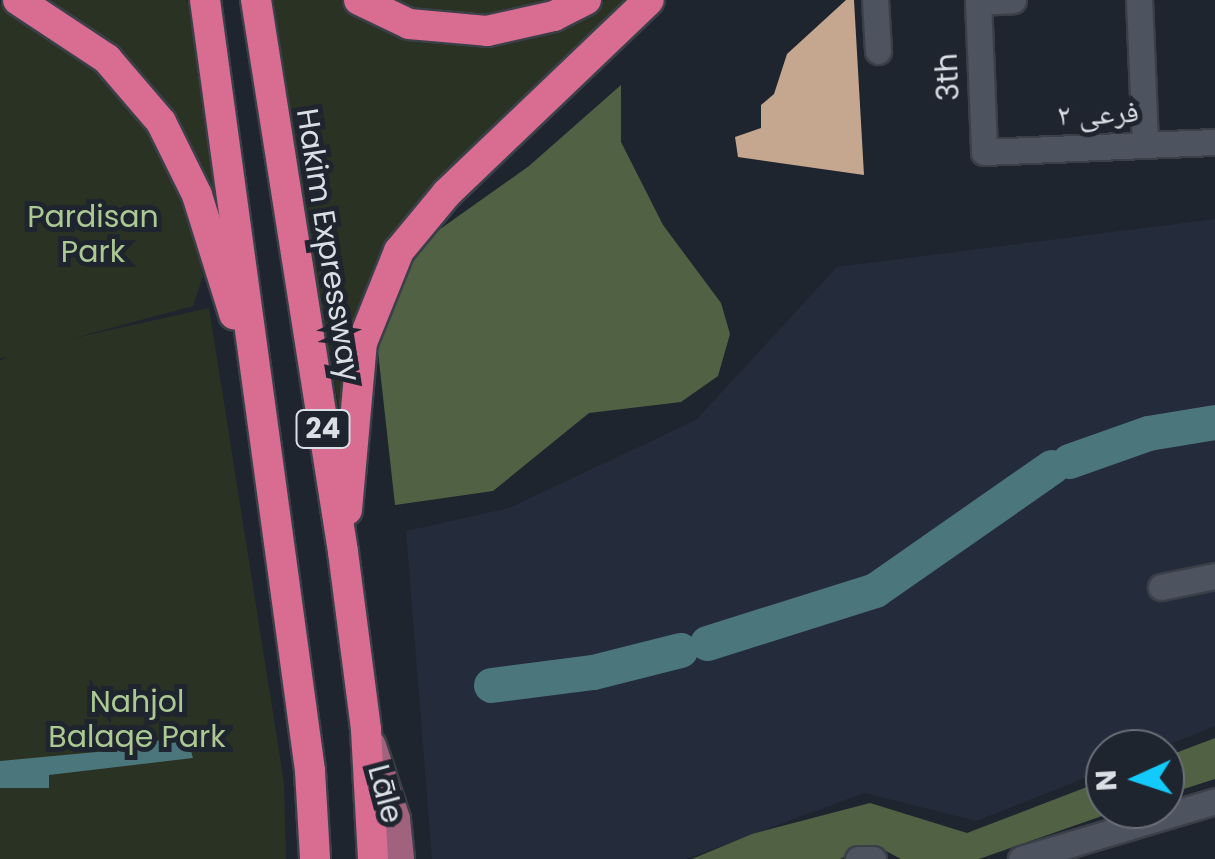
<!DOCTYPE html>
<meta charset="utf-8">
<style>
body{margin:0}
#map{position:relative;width:1215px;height:859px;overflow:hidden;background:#1f252f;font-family:Poppins,"Noto Naskh Arabic",sans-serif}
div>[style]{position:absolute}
.built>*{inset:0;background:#242b3b}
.green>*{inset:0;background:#2a3323}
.forest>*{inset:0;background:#516144}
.water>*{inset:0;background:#4b767b}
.river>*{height:35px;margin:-17.5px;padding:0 17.5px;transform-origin:17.5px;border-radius:17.5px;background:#4b767b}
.building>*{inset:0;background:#c4a78e}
.roads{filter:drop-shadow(2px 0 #3b4048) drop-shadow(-2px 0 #3b4048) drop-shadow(0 2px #3b4048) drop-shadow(0 -2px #3b4048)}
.minor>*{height:25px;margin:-12.5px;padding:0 12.5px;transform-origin:12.5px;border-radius:12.5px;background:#4d535f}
.major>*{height:30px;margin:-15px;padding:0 15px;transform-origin:15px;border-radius:15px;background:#a1627d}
.highway>*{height:30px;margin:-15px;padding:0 15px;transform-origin:15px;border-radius:15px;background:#d96c91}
span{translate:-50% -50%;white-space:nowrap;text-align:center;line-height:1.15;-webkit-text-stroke:10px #1f252f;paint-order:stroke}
.shield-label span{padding:2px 8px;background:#1f252f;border:2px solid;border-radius:8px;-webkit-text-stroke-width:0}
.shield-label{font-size:28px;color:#dadee5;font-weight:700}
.street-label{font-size:30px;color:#dadee5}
.park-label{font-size:30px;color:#acc994}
.north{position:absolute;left:1085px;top:729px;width:100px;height:100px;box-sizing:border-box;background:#1f252f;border:2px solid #6a6f78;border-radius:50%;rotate:267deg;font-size:28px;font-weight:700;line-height:40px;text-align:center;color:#dadee5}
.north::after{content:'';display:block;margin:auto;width:35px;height:45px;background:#12cafb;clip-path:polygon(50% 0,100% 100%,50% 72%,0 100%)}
</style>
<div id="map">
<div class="built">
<div style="clip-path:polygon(1215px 219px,1215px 726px,1158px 749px,1105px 749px,1105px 770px,976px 821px,864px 793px,686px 859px,432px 859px,406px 531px,509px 508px,696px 420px,837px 267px)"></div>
</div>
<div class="green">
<div style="clip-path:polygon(40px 0,187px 0,226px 235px,209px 200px)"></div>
<div style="clip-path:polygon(266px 0,342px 0,391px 27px,588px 13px,605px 0,636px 0,425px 202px,342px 424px)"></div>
<div style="clip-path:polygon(384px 0,563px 0,505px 18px,431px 17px)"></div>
<div style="clip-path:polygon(0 4px,114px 85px,152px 130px,193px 229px,203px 276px,193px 306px,70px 339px,209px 308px,284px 783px,286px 859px,0 859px,0 361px,7px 357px,0 358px)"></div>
</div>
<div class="forest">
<div style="clip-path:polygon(621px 85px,621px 142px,663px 225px,721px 303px,730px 334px,718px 376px,681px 402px,589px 413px,493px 491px,395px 505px,376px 334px,419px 244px,529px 166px)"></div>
<div style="clip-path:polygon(1215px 738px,1215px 779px,1165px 795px,1165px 757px)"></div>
<div style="clip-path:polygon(1105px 780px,1105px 809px,1122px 809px,979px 859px,901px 859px,886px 851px,859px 850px,840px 859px,692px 859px,752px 834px,870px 803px,967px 833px)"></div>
</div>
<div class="water">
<div style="clip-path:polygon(186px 734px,193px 758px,49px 775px,49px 788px,0 788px,0 761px,118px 750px)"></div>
</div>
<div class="river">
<div style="left:1069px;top:461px;width:84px;rotate:-19.5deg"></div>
<div style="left:1148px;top:433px;width:68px;rotate:-9.3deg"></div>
<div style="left:707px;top:643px;width:176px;rotate:-17.5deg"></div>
<div style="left:875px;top:590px;width:215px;rotate:-34.9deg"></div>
<div style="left:491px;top:685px;width:103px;rotate:-7.3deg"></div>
<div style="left:593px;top:672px;width:90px;rotate:-14.2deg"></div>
</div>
<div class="building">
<div style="clip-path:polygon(846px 0,854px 0,864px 175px,738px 157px,735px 137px,761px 128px,761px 105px,774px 94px,787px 54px)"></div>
</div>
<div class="roads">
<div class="minor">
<div style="left:875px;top:0;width:51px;rotate:86.6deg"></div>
<div style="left:978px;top:0;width:152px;rotate:87.7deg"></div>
<div style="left:984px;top:152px;width:231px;rotate:-2.5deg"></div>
<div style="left:1139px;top:0;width:145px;rotate:87.6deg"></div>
<div style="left:978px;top:2px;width:35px;rotate:-3deg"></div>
<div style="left:1161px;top:587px;width:55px;rotate:-11.5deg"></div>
<div style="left:858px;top:859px;width:15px"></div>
<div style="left:1021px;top:859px;width:202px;rotate:-16.6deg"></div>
</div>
<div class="major">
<div style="left:371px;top:746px;width:77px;rotate:71.8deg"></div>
<div style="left:395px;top:819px;width:40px;rotate:84.3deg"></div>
</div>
<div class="highway">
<div style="left:18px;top:0;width:107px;rotate:33.5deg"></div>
<div style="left:107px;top:59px;width:83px;rotate:49.4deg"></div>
<div style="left:161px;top:122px;width:81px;rotate:63.7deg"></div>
<div style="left:197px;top:195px;width:125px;rotate:72.7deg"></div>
<div style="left:205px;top:0;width:778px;rotate:82.24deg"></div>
<div style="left:310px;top:771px;width:88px;rotate:86.7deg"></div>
<div style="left:256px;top:0;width:559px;rotate:81.04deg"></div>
<div style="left:343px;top:552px;width:179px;rotate:82.6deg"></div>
<div style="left:366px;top:730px;width:129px;rotate:86.9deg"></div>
<div style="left:359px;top:0;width:55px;rotate:25.6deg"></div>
<div style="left:409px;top:24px;width:78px;rotate:5.1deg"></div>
<div style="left:487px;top:31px;width:69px;rotate:-12.6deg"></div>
<div style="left:554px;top:16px;width:36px;rotate:-27deg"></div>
<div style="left:347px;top:510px;width:168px;rotate:-84.9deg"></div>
<div style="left:362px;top:343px;width:99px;rotate:-68.1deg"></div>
<div style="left:399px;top:251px;width:75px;rotate:-50.4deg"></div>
<div style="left:447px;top:193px;width:279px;rotate:-43.7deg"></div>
</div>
</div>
<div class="shield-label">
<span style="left:323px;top:429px">24</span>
</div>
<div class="street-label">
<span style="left:948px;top:77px;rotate:-93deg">3th</span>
<span style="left:1098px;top:114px;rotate:-3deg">فرعی ۲</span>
<span style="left:328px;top:245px;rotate:81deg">Hakim Expressway</span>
<span style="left:385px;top:794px;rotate:75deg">Lāle</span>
</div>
<div class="park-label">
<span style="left:93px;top:234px">Pardisan<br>Park</span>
<span style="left:137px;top:719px">Nahjol<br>Balaqe Park</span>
</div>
<div class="north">N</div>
</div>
